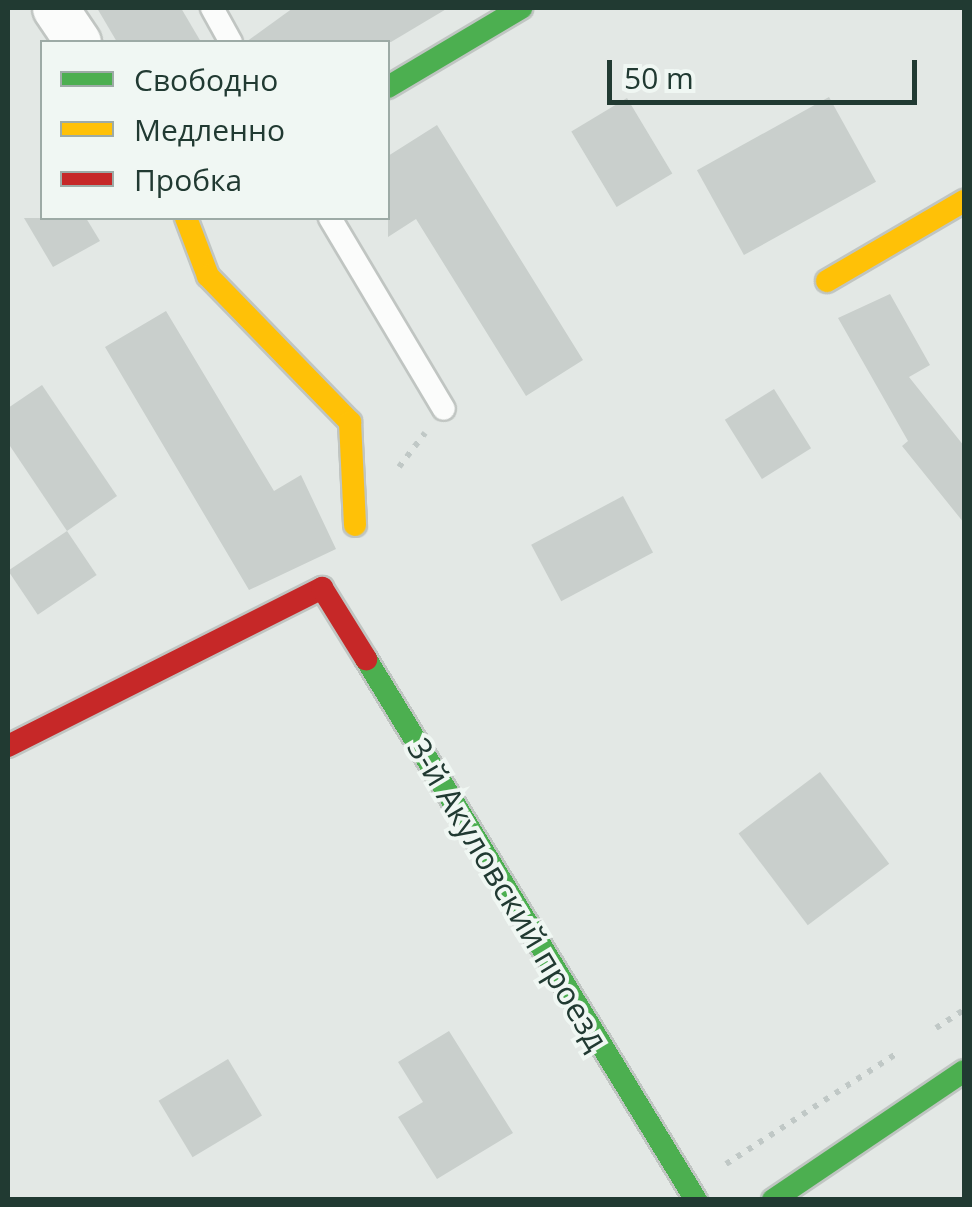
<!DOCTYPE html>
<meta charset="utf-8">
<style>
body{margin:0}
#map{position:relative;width:972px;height:1207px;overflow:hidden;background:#e3e8e5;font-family:"Open Sans",sans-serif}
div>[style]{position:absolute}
.building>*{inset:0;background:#c9cfcc;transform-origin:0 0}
.path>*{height:6px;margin-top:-3px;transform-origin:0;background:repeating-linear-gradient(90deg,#c0c8c6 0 5px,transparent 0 13px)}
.roads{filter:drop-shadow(2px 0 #c0c5c2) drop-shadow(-2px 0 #c0c5c2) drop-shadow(0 2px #c0c5c2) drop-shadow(0 -2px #c0c5c2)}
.lane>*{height:22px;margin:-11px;padding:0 11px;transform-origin:11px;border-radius:11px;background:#fbfcfb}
.street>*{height:45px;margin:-22.5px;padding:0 22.5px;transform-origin:22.5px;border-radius:22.5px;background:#fbfcfb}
.fast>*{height:22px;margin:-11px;padding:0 11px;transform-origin:11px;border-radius:11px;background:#4caf50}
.slow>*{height:22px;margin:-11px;padding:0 11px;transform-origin:11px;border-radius:11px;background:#ffc107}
.jam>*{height:22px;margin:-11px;padding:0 11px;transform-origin:11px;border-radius:11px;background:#c62828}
span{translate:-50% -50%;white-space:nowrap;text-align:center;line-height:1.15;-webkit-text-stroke:8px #f0f7f3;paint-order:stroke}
.street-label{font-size:32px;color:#213a32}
.frame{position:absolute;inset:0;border:10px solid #213a32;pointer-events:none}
.legend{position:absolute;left:40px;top:40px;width:350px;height:180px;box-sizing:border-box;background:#f0f7f3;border:2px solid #9daba6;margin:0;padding:12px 18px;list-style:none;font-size:30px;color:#213a32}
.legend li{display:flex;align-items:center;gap:20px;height:50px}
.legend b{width:50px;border:2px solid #9daba6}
.scale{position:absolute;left:607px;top:60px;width:310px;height:45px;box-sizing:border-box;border:5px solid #213a32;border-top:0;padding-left:12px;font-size:30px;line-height:35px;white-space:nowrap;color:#213a32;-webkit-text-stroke:8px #f0f7f3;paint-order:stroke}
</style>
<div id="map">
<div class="building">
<div style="clip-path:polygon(97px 8px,181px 8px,201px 42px,117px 42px)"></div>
<div style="clip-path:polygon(293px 8px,448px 8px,391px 42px,246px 42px)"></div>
<div style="left:829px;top:97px;width:97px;height:151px;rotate:61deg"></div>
<div style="left:627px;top:98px;width:88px;height:65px;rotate:59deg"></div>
<div style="clip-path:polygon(437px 125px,583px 360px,526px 396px,416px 219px,388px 237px,388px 156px)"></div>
<div style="clip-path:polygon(24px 218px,86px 218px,100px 241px,53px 267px)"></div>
<div style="clip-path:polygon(890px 294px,930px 365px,909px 377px,964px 446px,964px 523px,902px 446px,908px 441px,838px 318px)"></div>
<div style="clip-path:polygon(166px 311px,274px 491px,301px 475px,336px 549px,249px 590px,105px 347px)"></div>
<div style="clip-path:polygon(42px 385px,117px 496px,67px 531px,8px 443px,8px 408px)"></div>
<div style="left:774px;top:389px;width:70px;height:58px;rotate:58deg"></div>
<div style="left:623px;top:496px;width:64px;height:104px;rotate:62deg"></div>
<div style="left:67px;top:531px;width:53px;height:71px;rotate:56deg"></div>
<div style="left:820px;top:772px;width:115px;height:102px;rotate:53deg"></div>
<div style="clip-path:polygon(449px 1031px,513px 1133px,437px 1179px,398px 1117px,423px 1102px,398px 1062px)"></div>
<div style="left:228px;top:1059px;width:66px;height:81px;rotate:59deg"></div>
</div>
<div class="path">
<div style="left:399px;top:467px;width:43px;rotate:-52.6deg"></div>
<div style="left:936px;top:1028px;width:33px;rotate:-33deg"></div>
<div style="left:726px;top:1164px;width:202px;rotate:-32.9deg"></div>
</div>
<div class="roads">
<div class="lane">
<div style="left:212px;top:8px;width:39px;rotate:61deg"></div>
<div style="left:330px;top:218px;width:222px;rotate:59.2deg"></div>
</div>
<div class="street">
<div style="left:55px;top:8px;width:41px;rotate:55.9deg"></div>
</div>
<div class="fast">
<div style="left:388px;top:87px;width:155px;rotate:-30.7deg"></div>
<div style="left:366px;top:659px;width:634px;rotate:58.62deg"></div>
<div style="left:773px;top:1200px;width:230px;rotate:-34deg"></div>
</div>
<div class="slow">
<div style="left:186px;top:218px;width:62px;rotate:69.2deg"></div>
<div style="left:208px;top:276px;width:204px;rotate:45.8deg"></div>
<div style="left:350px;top:422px;width:103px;rotate:87.2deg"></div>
<div style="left:827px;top:281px;width:159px;rotate:-30.3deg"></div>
</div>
<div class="jam">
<div style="left:8px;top:746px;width:352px;rotate:-26.7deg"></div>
<div style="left:322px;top:588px;width:84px;rotate:58.2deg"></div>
</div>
</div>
<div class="street-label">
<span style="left:508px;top:894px;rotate:59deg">3-й Акуловский проезд</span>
</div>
<div class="frame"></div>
<ul class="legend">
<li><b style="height:12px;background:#4caf50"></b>Свободно</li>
<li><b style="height:12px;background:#ffc107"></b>Медленно</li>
<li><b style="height:12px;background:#c62828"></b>Пробка</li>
</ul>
<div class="scale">50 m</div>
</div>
